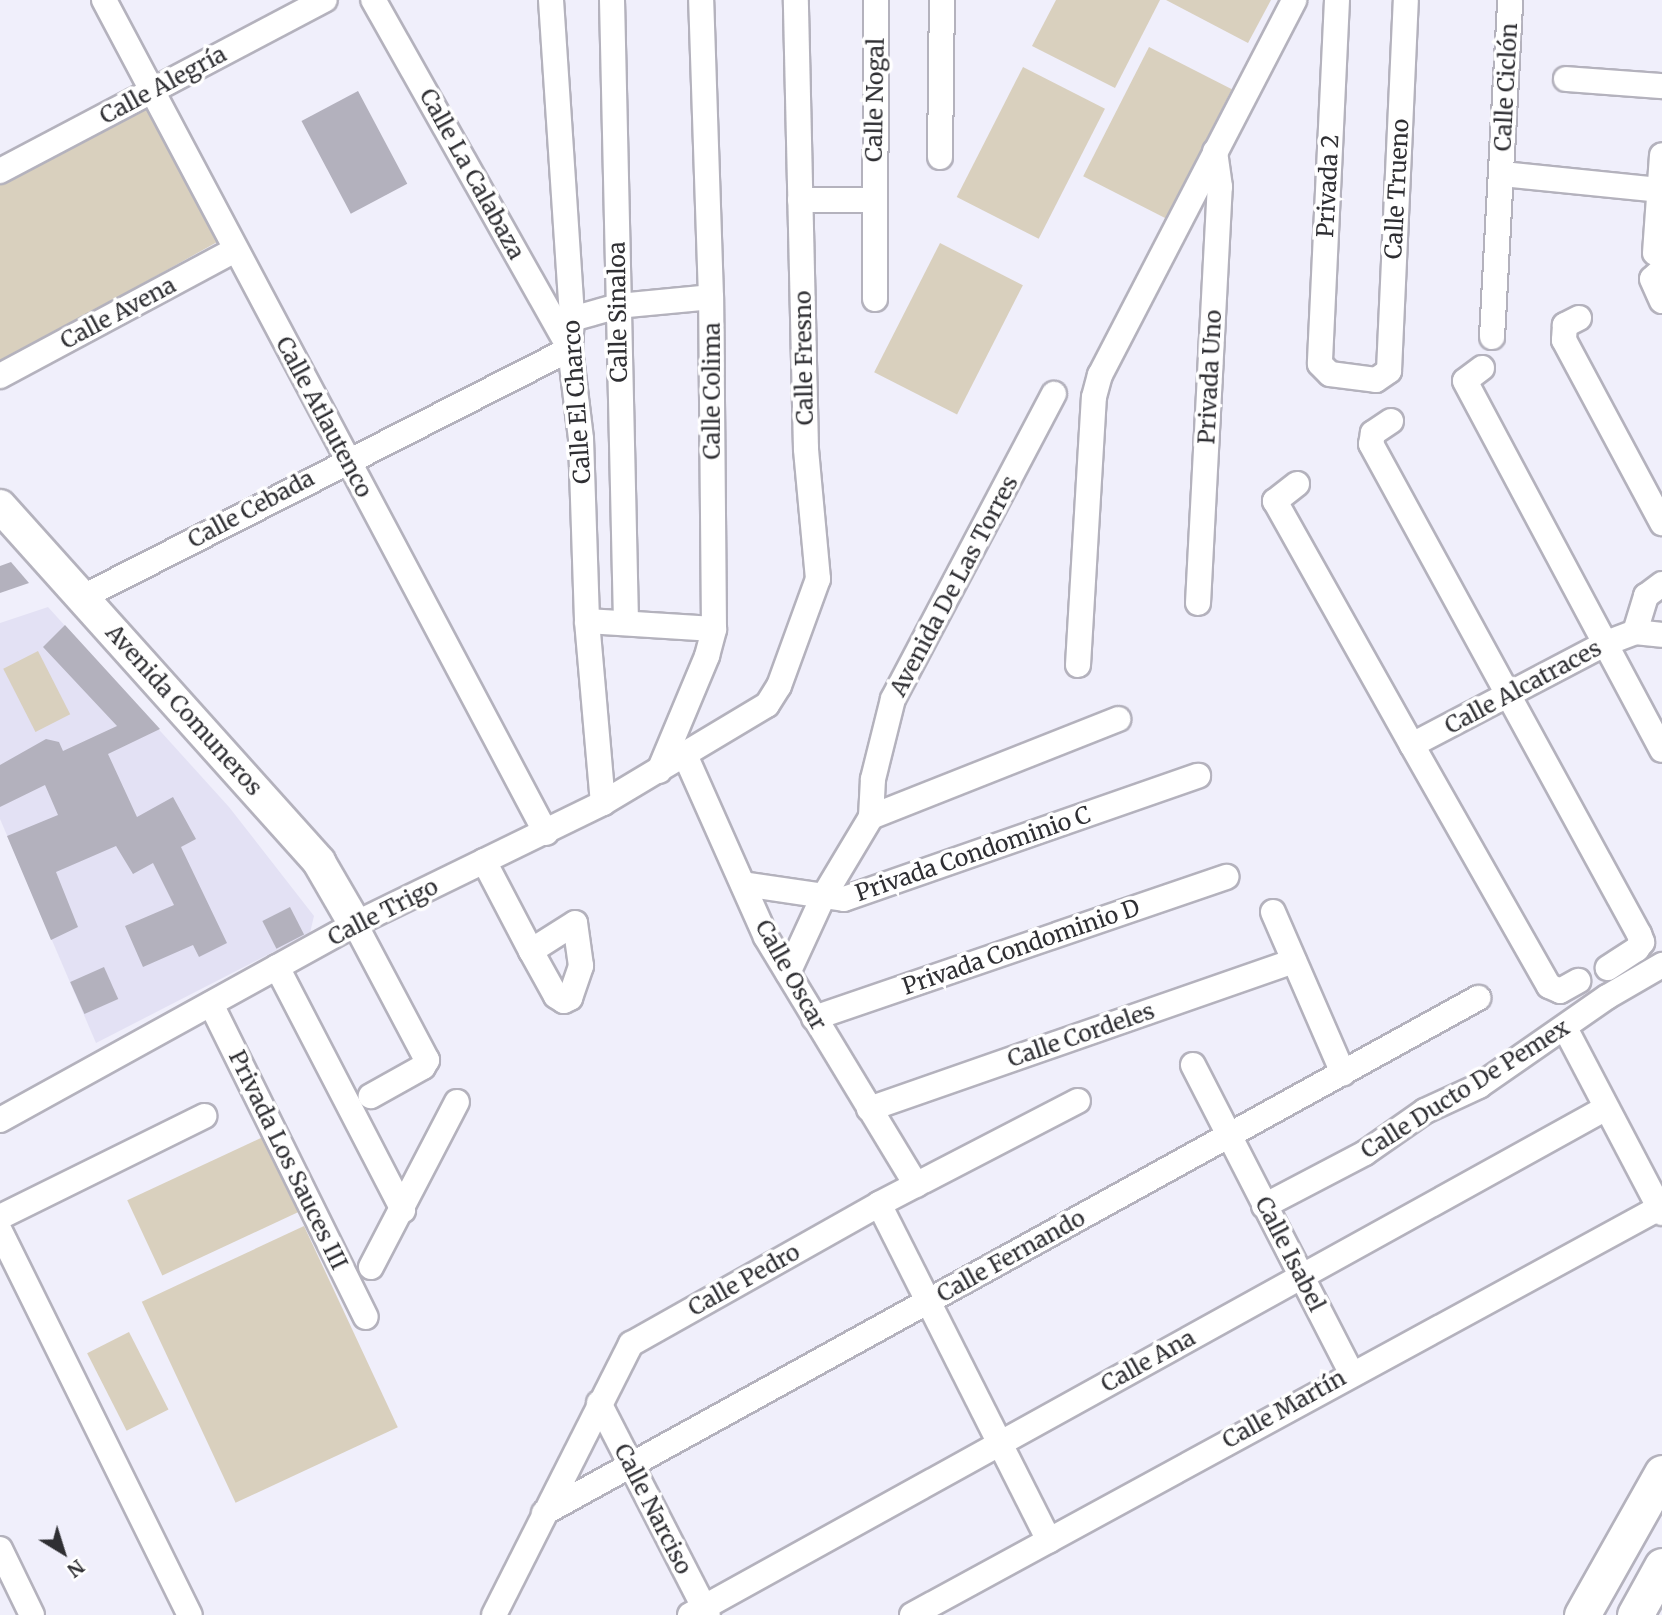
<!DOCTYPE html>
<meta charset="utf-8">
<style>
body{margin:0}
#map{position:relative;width:1662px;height:1615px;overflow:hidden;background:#f0effb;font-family:Merriweather,serif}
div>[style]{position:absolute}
.built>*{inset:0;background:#e3e1f4}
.green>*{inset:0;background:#d9d0be;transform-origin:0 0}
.building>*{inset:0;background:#b3b1bd;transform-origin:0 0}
.roads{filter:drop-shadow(2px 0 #b4b2bd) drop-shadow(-2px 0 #b4b2bd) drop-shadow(0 2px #b4b2bd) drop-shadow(0 -2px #b4b2bd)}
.minor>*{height:24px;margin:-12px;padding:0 12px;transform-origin:12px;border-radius:12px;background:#fff}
.major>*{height:32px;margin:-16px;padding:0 16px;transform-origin:16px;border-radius:16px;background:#fff}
.highway>*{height:35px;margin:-17.5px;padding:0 17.5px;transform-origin:17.5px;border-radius:17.5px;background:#fff}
span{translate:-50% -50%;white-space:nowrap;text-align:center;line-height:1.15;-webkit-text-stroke:7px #fff;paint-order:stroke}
.street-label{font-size:23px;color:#2f2f33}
.north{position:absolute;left:28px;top:1517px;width:70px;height:70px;-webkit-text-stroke:5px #fff;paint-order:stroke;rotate:142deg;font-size:19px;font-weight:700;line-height:28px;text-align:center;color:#2f2f33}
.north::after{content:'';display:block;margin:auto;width:24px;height:32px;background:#2f2f33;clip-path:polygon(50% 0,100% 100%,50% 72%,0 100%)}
</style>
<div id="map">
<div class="built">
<div style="clip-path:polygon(48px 607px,229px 807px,314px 916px,310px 933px,96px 1043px,0 819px,0 623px)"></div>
</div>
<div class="green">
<div style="clip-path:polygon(1056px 0,1160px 0,1115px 88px,1032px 46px)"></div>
<div style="clip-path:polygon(1166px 0,1271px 0,1248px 43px)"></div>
<div style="left:1149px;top:47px;width:93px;height:145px;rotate:27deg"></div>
<div style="left:1023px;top:67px;width:92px;height:146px;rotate:27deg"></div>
<div style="clip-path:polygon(147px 105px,219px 241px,0 363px,0 180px)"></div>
<div style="left:940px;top:243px;width:93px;height:145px;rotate:27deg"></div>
<div style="left:38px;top:651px;width:71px;height:39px;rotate:63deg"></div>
<div style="left:265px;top:1136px;width:83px;height:152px;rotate:65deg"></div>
<div style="left:304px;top:1226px;width:222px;height:179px;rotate:65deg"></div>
<div style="left:129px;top:1332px;width:87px;height:47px;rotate:63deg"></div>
</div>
<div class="building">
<div style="left:358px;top:91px;width:105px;height:64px;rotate:62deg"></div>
<div style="clip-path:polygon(11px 562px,29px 583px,0 593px,0 566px)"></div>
<div style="clip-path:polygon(65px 625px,160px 729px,108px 754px,137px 817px,173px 797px,196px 839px,181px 847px,227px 943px,199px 957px,193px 945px,143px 967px,125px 926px,174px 905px,153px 863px,133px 874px,116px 846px,56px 872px,78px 927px,51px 940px,7px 836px,58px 815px,45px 785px,0 807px,0 765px,46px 739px,59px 742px,63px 751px,117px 726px,43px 647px)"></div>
<div style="left:290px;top:907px;width:31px;height:31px;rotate:63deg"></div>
<div style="left:104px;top:967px;width:35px;height:37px;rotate:66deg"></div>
</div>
<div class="roads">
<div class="minor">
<div style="left:104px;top:0;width:943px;rotate:62.05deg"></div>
<div style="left:551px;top:0;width:320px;rotate:86.2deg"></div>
<div style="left:572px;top:319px;width:30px;rotate:94deg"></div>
<div style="left:570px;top:349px;width:91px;rotate:83deg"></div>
<div style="left:581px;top:439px;width:182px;rotate:88.1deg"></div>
<div style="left:587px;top:621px;width:183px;rotate:85deg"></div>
<div style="left:612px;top:0;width:623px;rotate:88.71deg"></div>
<div style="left:1337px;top:0;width:364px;rotate:92.7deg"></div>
<div style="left:1320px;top:364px;width:14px;rotate:45deg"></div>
<div style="left:1330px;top:374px;width:46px;rotate:7.4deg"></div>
<div style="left:1376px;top:380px;width:16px;rotate:-35deg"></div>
<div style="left:1389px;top:371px;width:371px;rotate:-87.4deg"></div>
<div style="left:1566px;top:79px;width:96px;rotate:4.2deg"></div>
<div style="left:940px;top:157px;width:157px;rotate:-89.3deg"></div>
<div style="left:0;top:171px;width:367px;rotate:-27.8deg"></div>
<div style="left:1502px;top:174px;width:158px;rotate:5.8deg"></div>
<div style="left:800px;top:200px;width:73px"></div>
<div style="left:1655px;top:253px;width:98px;rotate:-85.9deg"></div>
<div style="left:1662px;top:270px;width:13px;rotate:138deg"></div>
<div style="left:1652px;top:279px;width:24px;rotate:66deg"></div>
<div style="left:875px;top:299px;width:299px;rotate:-89.8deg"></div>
<div style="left:1579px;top:318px;width:16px;rotate:153deg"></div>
<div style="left:1565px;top:325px;width:15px;rotate:94deg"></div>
<div style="left:1564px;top:340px;width:208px;rotate:61.8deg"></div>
<div style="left:572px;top:319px;width:48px;rotate:-15.8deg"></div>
<div style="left:618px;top:306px;width:93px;rotate:-5.5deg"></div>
<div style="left:1492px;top:337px;width:337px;rotate:-86.9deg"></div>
<div style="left:1482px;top:368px;width:21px;rotate:143deg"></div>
<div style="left:1465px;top:381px;width:418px;rotate:61.9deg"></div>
<div style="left:0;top:376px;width:267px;rotate:-28.2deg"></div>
<div style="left:1391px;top:421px;width:22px;rotate:146deg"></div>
<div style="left:1373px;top:433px;width:11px;rotate:100deg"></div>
<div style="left:1371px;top:444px;width:559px;rotate:61.32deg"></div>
<div style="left:1639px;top:934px;width:9px;rotate:69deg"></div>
<div style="left:1642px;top:942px;width:9px;rotate:126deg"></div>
<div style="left:1637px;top:949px;width:35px;rotate:147deg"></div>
<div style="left:1297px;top:484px;width:28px;rotate:142deg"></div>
<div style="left:1275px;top:501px;width:280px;rotate:60.7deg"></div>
<div style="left:1412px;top:745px;width:277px;rotate:60.4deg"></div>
<div style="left:1549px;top:986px;width:12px;rotate:24deg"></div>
<div style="left:1560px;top:991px;width:21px;rotate:-29deg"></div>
<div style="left:83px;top:597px;width:547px;rotate:-26.99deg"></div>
<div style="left:570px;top:349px;width:401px;rotate:-119.4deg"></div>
<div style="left:1198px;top:603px;width:417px;rotate:-87deg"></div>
<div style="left:1220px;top:187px;width:36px;rotate:-98deg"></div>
<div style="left:587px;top:621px;width:127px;rotate:3.6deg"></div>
<div style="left:1635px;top:632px;width:38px;rotate:-73deg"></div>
<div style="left:1646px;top:596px;width:20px;rotate:-37deg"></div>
<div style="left:1078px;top:665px;width:268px;rotate:-86.6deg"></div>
<div style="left:1094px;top:397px;width:23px;rotate:-75deg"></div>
<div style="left:1100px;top:375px;width:422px;rotate:-62.6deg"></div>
<div style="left:1412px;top:745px;width:217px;rotate:-27.7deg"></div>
<div style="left:1604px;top:644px;width:33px;rotate:-21deg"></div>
<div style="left:1635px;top:632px;width:27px;rotate:6deg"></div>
<div style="left:685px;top:755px;width:199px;rotate:66deg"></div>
<div style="left:766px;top:937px;width:290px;rotate:58.8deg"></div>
<div style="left:659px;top:771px;width:125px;rotate:-67.3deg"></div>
<div style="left:707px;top:656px;width:28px;rotate:-75deg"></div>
<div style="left:714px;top:629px;width:332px;rotate:-90.5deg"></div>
<div style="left:711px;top:297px;width:297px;rotate:-91.9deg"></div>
<div style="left:871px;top:817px;width:266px;rotate:-21.6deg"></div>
<div style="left:484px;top:861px;width:102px;rotate:62.4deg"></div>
<div style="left:531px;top:951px;width:51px;rotate:60.9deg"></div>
<div style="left:556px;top:996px;width:9px;rotate:32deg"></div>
<div style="left:564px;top:1001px;width:7px;rotate:-27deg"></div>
<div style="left:570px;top:998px;width:34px;rotate:-71deg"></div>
<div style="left:581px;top:966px;width:43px;rotate:-97.9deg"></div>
<div style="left:575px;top:923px;width:52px;rotate:147.5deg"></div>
<div style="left:743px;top:884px;width:102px;rotate:8.4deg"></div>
<div style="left:844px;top:899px;width:375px;rotate:-19.2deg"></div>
<div style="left:1273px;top:912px;width:176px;rotate:66.5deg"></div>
<div style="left:355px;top:924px;width:154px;rotate:62.1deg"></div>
<div style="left:427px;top:1060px;width:8px;rotate:120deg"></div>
<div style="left:423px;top:1067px;width:60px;rotate:150.9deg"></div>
<div style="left:277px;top:967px;width:274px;rotate:62.6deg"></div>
<div style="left:788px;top:973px;width:81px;rotate:-65.3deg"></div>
<div style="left:822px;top:899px;width:96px;rotate:-59.1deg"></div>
<div style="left:871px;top:817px;width:38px;rotate:-87deg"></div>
<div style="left:873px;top:779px;width:82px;rotate:-76deg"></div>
<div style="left:893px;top:699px;width:345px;rotate:-62.2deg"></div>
<div style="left:211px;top:1004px;width:349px;rotate:63.7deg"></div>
<div style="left:814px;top:1018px;width:436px;rotate:-18.9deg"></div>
<div style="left:1565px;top:1028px;width:209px;rotate:62.3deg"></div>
<div style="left:1193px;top:1065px;width:345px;rotate:62.8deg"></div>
<div style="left:869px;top:1109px;width:450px;rotate:-19.2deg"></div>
<div style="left:0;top:1120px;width:406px;rotate:-28.9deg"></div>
<div style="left:355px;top:924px;width:276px;rotate:-26deg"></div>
<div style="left:603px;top:803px;width:191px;rotate:-30.9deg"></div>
<div style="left:767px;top:705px;width:22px;rotate:-58deg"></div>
<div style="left:779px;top:686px;width:114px;rotate:-70deg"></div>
<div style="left:818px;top:579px;width:131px;rotate:-95.3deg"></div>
<div style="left:806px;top:449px;width:449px;rotate:-91.3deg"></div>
<div style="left:879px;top:1204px;width:377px;rotate:63.2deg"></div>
<div style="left:1264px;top:1206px;width:114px;rotate:-27.7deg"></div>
<div style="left:1365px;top:1153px;width:73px;rotate:-35deg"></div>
<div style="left:1425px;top:1111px;width:60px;rotate:-24.8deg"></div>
<div style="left:1479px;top:1086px;width:156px;rotate:-34.8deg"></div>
<div style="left:1607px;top:997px;width:64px;rotate:-30.2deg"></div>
<div style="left:0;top:1217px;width:228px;rotate:-26.3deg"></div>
<div style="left:0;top:1231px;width:428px;rotate:63.7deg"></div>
<div style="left:371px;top:1267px;width:186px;rotate:-62.5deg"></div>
<div style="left:599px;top:1403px;width:238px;rotate:62.8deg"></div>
<div style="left:544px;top:1513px;width:1067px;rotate:-28.87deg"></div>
<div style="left:0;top:1549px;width:73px;rotate:64.1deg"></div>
<div style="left:494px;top:1615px;width:304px;rotate:-63.2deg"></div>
<div style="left:631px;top:1344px;width:285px;rotate:-29.4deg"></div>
<div style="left:879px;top:1204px;width:224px;rotate:-27.4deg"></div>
<div style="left:690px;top:1615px;width:1047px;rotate:-28.96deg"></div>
<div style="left:912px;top:1615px;width:851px;rotate:-28.58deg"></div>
</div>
<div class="major">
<div style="left:0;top:506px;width:478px;rotate:48.1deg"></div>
<div style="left:319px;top:862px;width:72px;rotate:59.9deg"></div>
</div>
<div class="highway">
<div style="left:1582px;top:1615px;width:163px;rotate:-60.6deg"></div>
<div style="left:1635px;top:1615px;width:56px;rotate:-61.1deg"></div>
</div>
</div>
<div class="street-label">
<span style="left:163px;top:85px;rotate:-28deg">Calle Alegría</span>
<span style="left:1506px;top:87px;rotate:-87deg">Calle Ciclón</span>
<span style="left:875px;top:100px;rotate:-89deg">Calle Nogal</span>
<span style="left:472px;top:174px;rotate:61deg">Calle La Calabaza</span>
<span style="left:1328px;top:186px;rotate:-87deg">Privada 2</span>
<span style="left:1397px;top:189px;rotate:-87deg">Calle Trueno</span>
<span style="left:618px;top:312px;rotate:-91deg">Calle Sinaloa</span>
<span style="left:118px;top:313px;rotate:-28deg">Calle Avena</span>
<span style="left:804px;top:358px;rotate:-91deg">Calle Fresno</span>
<span style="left:1210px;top:377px;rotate:-87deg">Privada Uno</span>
<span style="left:712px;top:391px;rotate:-90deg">Calle Colima</span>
<span style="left:577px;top:402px;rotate:-94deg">Calle El Charco</span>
<span style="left:324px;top:417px;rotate:62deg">Calle Atlautenco</span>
<span style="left:251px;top:509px;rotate:-28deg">Calle Cebada</span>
<span style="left:954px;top:586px;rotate:-62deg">Avenida De Las Torres</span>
<span style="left:1523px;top:687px;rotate:-28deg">Calle Alcatraces</span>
<span style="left:184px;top:710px;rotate:48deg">Avenida Comuneros</span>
<span style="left:973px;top:854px;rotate:-19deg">Privada Condominio C</span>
<span style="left:383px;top:912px;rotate:-27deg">Calle Trigo</span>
<span style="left:1021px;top:947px;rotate:-19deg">Privada Condominio D</span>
<span style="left:791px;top:975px;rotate:61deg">Calle Oscar</span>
<span style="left:1081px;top:1035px;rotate:-19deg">Calle Cordeles</span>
<span style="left:1465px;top:1089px;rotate:-32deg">Calle Ducto De Pemex</span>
<span style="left:288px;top:1160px;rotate:64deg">Privada Los Sauces III</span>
<span style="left:1290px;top:1254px;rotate:63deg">Calle Isabel</span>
<span style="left:1011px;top:1256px;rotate:-29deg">Calle Fernando</span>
<span style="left:744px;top:1280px;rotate:-29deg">Calle Pedro</span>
<span style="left:1148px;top:1361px;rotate:-29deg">Calle Ana</span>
<span style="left:1284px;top:1409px;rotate:-29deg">Calle Martín</span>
<span style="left:653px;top:1509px;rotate:63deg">Calle Narciso</span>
</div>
<div class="north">N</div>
</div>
